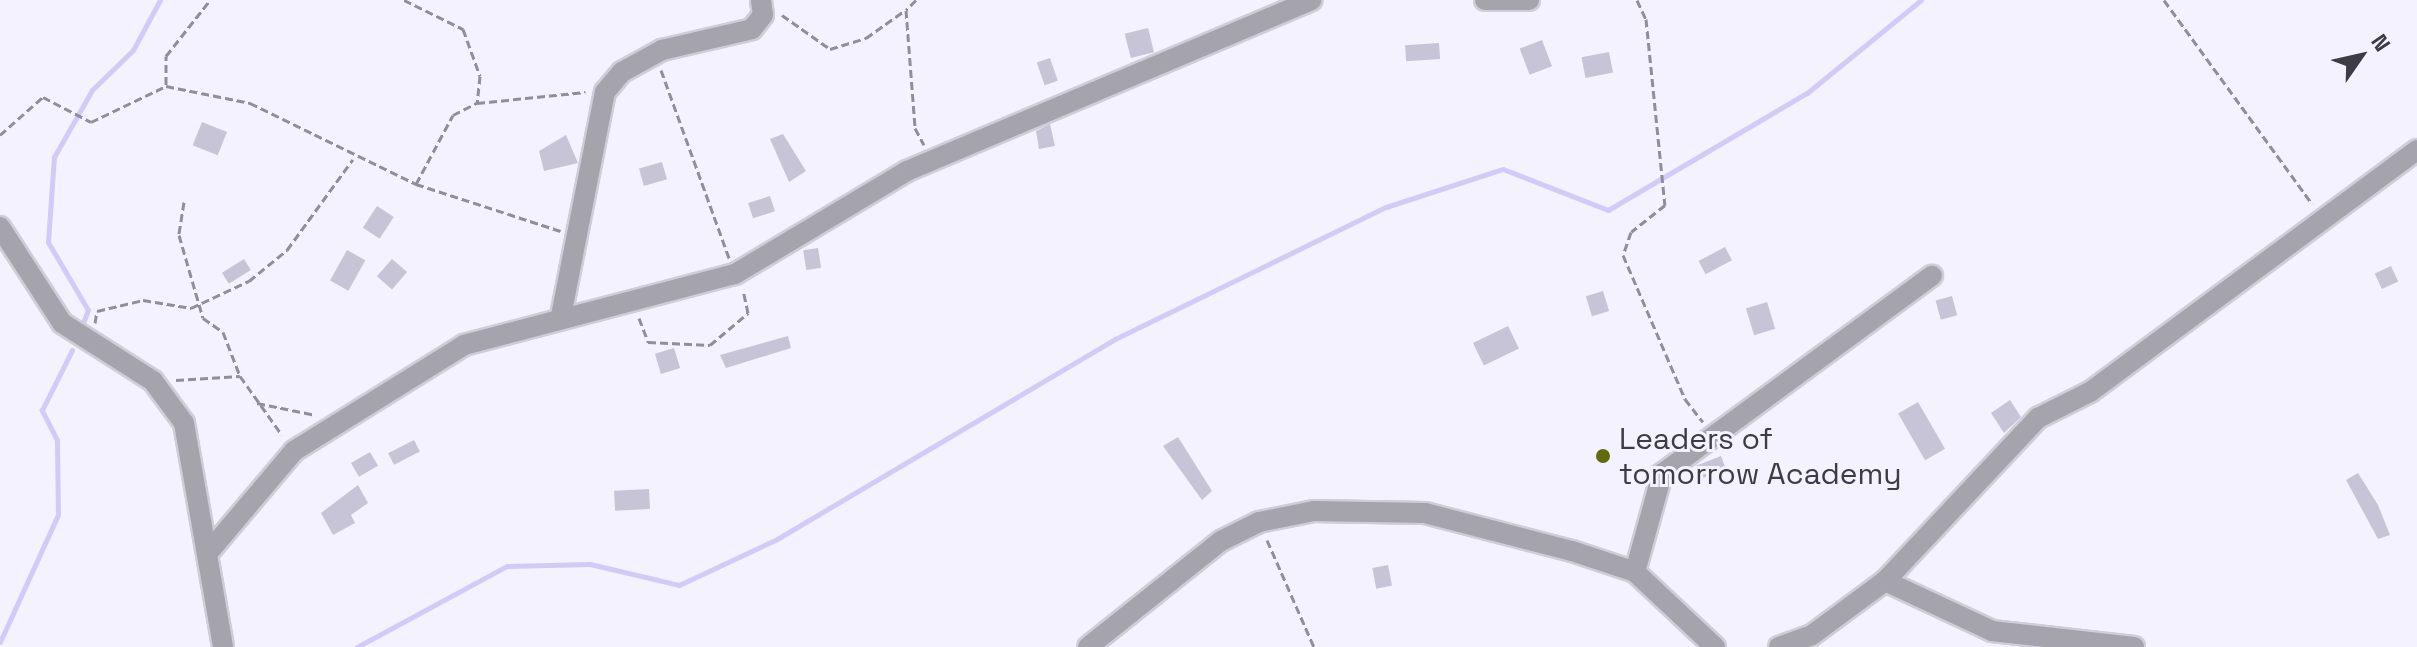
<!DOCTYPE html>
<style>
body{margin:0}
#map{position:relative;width:2417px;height:647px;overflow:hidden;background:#f4f2fe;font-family:"Space Grotesk",sans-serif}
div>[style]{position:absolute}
.stream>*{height:5px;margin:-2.5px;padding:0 2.5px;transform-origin:2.5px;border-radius:2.5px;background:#d3caf7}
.building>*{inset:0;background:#c8c4d7;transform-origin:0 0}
.path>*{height:3px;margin-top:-1.5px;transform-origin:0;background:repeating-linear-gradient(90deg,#908e98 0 8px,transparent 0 12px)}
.roads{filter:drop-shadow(2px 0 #cfcdd9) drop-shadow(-2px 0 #cfcdd9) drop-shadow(0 2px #cfcdd9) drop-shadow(0 -2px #cfcdd9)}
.minor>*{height:20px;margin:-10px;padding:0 10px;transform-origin:10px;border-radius:10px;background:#a5a4ac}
.dots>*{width:22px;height:22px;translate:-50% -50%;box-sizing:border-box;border:4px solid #f4f2fe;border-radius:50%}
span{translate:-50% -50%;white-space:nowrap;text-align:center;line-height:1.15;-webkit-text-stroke:6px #f4f2fe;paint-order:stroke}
.poi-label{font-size:30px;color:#3d3b43}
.left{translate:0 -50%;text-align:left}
.north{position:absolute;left:2321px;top:16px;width:80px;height:80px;-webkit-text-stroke:6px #f4f2fe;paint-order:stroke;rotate:56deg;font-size:22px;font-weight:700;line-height:32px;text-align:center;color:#3d3b43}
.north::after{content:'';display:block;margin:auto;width:28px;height:36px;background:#3d3b43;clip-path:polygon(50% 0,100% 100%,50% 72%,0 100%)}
</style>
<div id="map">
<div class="stream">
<div style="left:83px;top:323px;width:14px;rotate:-69deg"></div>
<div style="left:88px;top:310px;width:79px;rotate:-120.5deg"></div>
<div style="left:48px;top:242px;width:85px;rotate:-86deg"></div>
<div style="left:54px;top:157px;width:77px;rotate:-60.4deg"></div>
<div style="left:92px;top:90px;width:57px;rotate:-44.3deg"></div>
<div style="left:133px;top:50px;width:57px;rotate:-61.6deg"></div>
<div style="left:0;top:642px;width:140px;rotate:-65.5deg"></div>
<div style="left:58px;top:515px;width:75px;rotate:-90.8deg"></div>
<div style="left:57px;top:440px;width:34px;rotate:-117deg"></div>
<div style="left:42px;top:410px;width:67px;rotate:-63.4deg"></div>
<div style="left:357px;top:647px;width:170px;rotate:-28.4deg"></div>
<div style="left:507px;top:566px;width:83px;rotate:-1.4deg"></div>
<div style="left:590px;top:564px;width:91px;rotate:13.3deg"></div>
<div style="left:679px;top:585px;width:108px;rotate:-25.1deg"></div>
<div style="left:777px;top:539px;width:393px;rotate:-30.6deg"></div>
<div style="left:1115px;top:339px;width:301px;rotate:-26deg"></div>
<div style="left:1386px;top:207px;width:123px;rotate:-18deg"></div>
<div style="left:1503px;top:169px;width:113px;rotate:21.3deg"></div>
<div style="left:1608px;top:210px;width:231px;rotate:-30.5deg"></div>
<div style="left:1807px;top:93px;width:147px;rotate:-39.2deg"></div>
</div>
<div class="building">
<div style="left:1148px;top:28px;width:25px;height:24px;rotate:76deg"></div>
<div style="left:1542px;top:40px;width:28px;height:24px;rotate:69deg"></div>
<div style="left:1439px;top:43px;width:16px;height:34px;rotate:86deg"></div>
<div style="left:1609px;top:52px;width:21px;height:28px;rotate:79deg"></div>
<div style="left:1050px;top:58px;width:24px;height:14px;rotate:71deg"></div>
<div style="left:202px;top:122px;width:27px;height:25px;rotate:22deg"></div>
<div style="clip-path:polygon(1050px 124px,1055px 146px,1039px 149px,1036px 131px)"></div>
<div style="clip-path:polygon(783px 134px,806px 171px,789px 182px,770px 139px)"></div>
<div style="clip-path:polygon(566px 135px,578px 163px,544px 171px,539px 151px)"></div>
<div style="left:662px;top:162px;width:18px;height:24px;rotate:74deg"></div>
<div style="left:770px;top:196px;width:16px;height:23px;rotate:72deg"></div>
<div style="left:377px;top:206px;width:20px;height:26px;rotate:33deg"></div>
<div style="left:1725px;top:247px;width:15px;height:30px;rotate:62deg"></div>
<div style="left:818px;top:248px;width:20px;height:15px;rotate:81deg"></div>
<div style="left:347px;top:250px;width:21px;height:35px;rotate:29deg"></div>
<div style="left:244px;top:259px;width:13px;height:26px;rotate:58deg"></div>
<div style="left:392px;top:259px;width:20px;height:23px;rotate:41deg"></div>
<div style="left:2391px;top:266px;width:17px;height:18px;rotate:65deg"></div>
<div style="left:1603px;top:291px;width:21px;height:18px;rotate:73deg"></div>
<div style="left:1952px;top:296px;width:20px;height:17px;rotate:75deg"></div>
<div style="left:1767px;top:302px;width:28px;height:22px;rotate:73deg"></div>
<div style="left:1508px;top:326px;width:25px;height:39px;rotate:64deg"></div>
<div style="clip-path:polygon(788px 336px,791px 348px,726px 368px,720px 355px)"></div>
<div style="left:674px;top:348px;width:21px;height:20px;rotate:73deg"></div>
<div style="clip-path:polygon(2010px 400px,2021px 417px,2004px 433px,1991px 413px)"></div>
<div style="left:1918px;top:402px;width:54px;height:23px;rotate:60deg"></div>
<div style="clip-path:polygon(1178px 437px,1212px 491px,1202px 500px,1163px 446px)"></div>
<div style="left:414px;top:440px;width:13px;height:29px;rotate:63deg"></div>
<div style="left:370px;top:452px;width:16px;height:22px;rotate:60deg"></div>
<div style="left:1721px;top:456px;width:14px;height:27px;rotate:69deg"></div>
<div style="clip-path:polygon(2358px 473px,2378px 505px,2390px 535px,2378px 539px,2346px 480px)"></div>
<div style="clip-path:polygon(358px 485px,368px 503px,351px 515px,355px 523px,333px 535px,321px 513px)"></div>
<div style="left:649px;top:489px;width:20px;height:35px;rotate:87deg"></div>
<div style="left:1388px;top:565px;width:21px;height:16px;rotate:79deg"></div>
</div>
<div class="path">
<div style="left:404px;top:0;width:66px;rotate:26.2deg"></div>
<div style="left:463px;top:29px;width:50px;rotate:70.1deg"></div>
<div style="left:480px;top:76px;width:27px;rotate:96deg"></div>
<div style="left:916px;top:0;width:14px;rotate:135deg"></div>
<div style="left:906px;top:10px;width:118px;rotate:85.6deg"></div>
<div style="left:915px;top:128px;width:19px;rotate:62deg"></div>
<div style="left:1637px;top:0;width:21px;rotate:65deg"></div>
<div style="left:1646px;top:19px;width:187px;rotate:84.2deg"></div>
<div style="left:1665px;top:205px;width:43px;rotate:141.5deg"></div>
<div style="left:1631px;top:232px;width:24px;rotate:109deg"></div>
<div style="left:1623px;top:255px;width:157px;rotate:66.7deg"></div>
<div style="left:1685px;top:399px;width:29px;rotate:52deg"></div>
<div style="left:2164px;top:0;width:252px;rotate:54deg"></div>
<div style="left:782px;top:15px;width:59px;rotate:35.3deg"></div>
<div style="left:830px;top:49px;width:38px;rotate:-17deg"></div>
<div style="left:866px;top:38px;width:47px;rotate:-35.4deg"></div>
<div style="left:661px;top:70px;width:200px;rotate:70.1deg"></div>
<div style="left:166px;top:85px;width:29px;rotate:-90deg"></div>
<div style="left:166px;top:56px;width:71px;rotate:-51.8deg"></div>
<div style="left:0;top:135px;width:57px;rotate:-41.5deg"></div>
<div style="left:43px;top:97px;width:54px;rotate:27.5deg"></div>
<div style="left:91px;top:122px;width:83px;rotate:-25.6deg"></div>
<div style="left:166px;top:86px;width:86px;rotate:11.4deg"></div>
<div style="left:250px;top:103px;width:185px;rotate:26deg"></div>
<div style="left:416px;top:184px;width:152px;rotate:18deg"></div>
<div style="left:416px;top:184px;width:78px;rotate:-61.8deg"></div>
<div style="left:453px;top:115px;width:27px;rotate:-27deg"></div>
<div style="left:477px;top:103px;width:109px;rotate:-5.8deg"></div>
<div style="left:184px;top:202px;width:33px;rotate:99deg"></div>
<div style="left:179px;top:235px;width:86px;rotate:73.9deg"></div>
<div style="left:203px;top:318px;width:24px;rotate:35deg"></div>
<div style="left:223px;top:332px;width:47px;rotate:68.9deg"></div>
<div style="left:639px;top:318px;width:26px;rotate:69deg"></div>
<div style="left:648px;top:342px;width:62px;rotate:2.8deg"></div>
<div style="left:710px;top:345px;width:50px;rotate:-40.1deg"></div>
<div style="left:748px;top:313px;width:24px;rotate:-102deg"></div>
<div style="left:95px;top:323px;width:12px;rotate:-81deg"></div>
<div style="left:97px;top:311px;width:47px;rotate:-13.4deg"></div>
<div style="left:143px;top:300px;width:49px;rotate:9.5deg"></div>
<div style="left:191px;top:308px;width:64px;rotate:-25deg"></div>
<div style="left:249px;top:281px;width:49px;rotate:-39.2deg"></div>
<div style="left:287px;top:250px;width:112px;rotate:-54deg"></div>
<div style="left:176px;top:380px;width:64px;rotate:-3.6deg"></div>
<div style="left:240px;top:376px;width:72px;rotate:54.6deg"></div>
<div style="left:257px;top:403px;width:60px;rotate:11.5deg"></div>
<div style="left:1267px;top:540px;width:117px;rotate:66.3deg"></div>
</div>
<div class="roads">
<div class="minor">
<div style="left:1485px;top:0;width:44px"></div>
<div style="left:0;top:227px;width:114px;rotate:57.1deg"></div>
<div style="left:62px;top:323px;width:108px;rotate:32.5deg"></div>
<div style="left:153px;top:381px;width:52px;rotate:53.6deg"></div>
<div style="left:184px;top:423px;width:227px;rotate:80.1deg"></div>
<div style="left:561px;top:316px;width:228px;rotate:-78.9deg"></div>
<div style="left:605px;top:92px;width:26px;rotate:-50deg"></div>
<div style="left:622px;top:72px;width:46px;rotate:-28.8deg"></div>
<div style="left:662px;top:50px;width:92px;rotate:-13.1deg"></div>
<div style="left:752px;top:29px;width:18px;rotate:-52deg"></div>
<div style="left:763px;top:15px;width:15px;rotate:-98deg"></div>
<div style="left:207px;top:554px;width:135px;rotate:-49.8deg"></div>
<div style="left:294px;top:451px;width:200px;rotate:-31.9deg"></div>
<div style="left:464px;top:345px;width:280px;rotate:-14.7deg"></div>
<div style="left:735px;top:274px;width:200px;rotate:-30.9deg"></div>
<div style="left:907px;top:171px;width:439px;rotate:-22.9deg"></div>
<div style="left:1635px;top:572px;width:102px;rotate:-74.6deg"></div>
<div style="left:1662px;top:474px;width:335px;rotate:-36.3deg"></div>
<div style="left:1885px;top:581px;width:118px;rotate:25deg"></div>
<div style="left:1992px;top:631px;width:143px;rotate:6.4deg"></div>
<div style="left:1088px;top:647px;width:170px;rotate:-38.6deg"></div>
<div style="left:1221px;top:541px;width:42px;rotate:-26.6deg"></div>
<div style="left:1259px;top:522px;width:56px;rotate:-11.3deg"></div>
<div style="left:1314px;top:511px;width:111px;rotate:1deg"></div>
<div style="left:1425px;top:513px;width:152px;rotate:14.5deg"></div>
<div style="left:1572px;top:551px;width:66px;rotate:18.4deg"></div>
<div style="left:1635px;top:572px;width:110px;rotate:43.2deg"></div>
<div style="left:1779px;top:647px;width:35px;rotate:-20deg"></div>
<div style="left:1812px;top:635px;width:91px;rotate:-36.5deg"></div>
<div style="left:1885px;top:581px;width:224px;rotate:-46.8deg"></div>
<div style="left:2038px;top:418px;width:58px;rotate:-26.6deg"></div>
<div style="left:2090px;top:392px;width:407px;rotate:-36.5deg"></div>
</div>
</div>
<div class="dots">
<div style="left:1603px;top:456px;background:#636a0e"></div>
</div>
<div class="poi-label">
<span class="left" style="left:1619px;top:456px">Leaders of<br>tomorrow Academy</span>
</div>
<div class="north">N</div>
</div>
